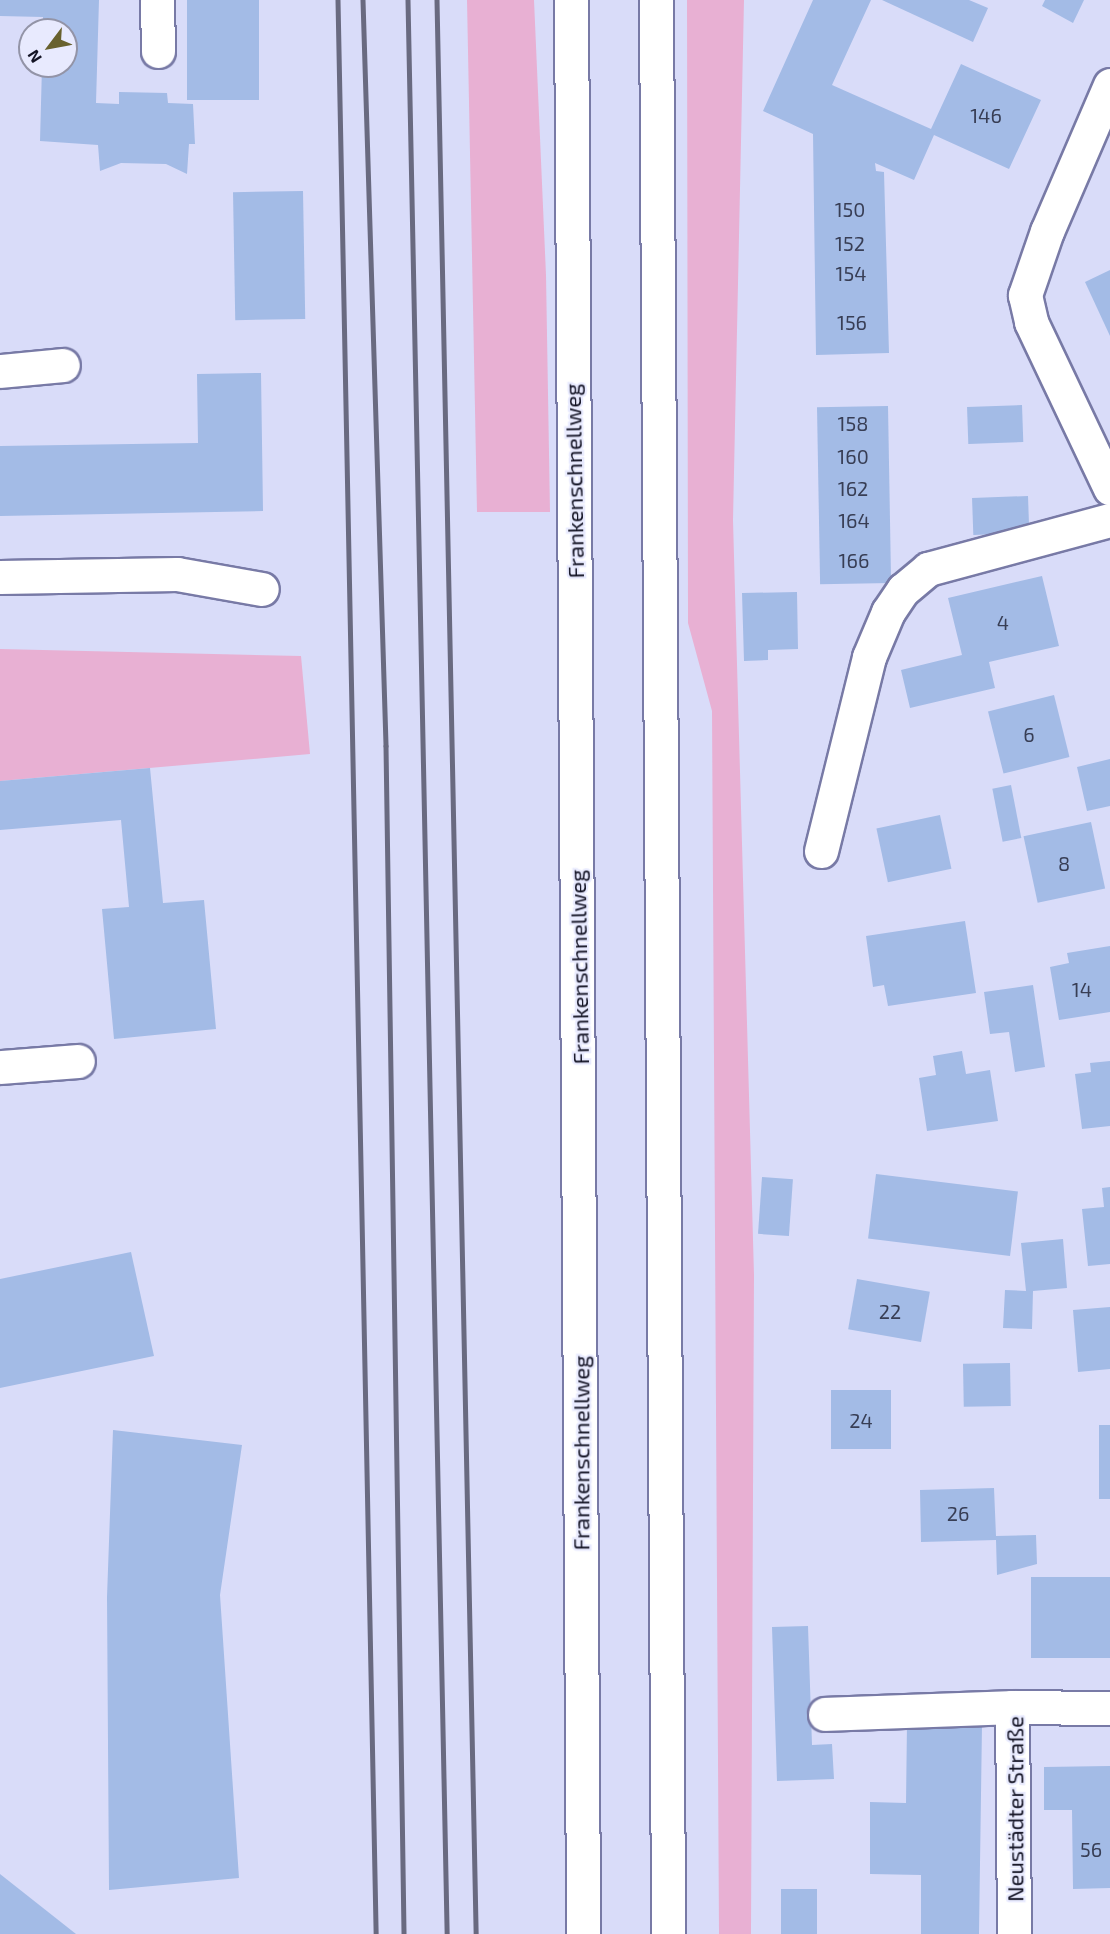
<!DOCTYPE html>
<meta charset="utf-8">
<style>
body{margin:0}
#map{position:relative;width:1110px;height:1934px;overflow:hidden;background:#d9dcf9;font-family:"Exo 2",sans-serif}
div>[style]{position:absolute}
.green>*{inset:0;background:#e8b0d3}
.building>*{inset:0;background:#a3bbe6;transform-origin:0 0}
.roads{filter:drop-shadow(2px 0 #787aa6) drop-shadow(-2px 0 #787aa6) drop-shadow(0 2px #787aa6) drop-shadow(0 -2px #787aa6)}
.minor>*{height:33px;margin:-16.5px;padding:0 16.5px;transform-origin:16.5px;border-radius:16.5px;background:#fff}
.highway>*{height:33px;margin:-16.5px;padding:0 16.5px;transform-origin:16.5px;border-radius:16.5px;background:#fff}
.rail>*{height:4.5px;margin:-2.25px;padding:0 2.25px;transform-origin:2.25px;border-radius:2.25px;background:#696a80}
span{translate:-50% -50%;white-space:nowrap;text-align:center;line-height:1.15;-webkit-text-stroke:4.5px #e8eafe;paint-order:stroke}
.number-label{font-size:20px;color:#383e55}
.number-label span{-webkit-text-stroke-width:0}
.street-label{font-size:22px;color:#141425}
.north{position:absolute;left:18px;top:18px;width:60px;height:60px;box-sizing:border-box;background:#e8eafe;border:2px solid #9394a7;border-radius:50%;rotate:238deg;font-size:16px;font-weight:700;line-height:24px;text-align:center;color:#141425}
.north::after{content:'';display:block;margin:auto;width:21px;height:27px;background:#68612e;clip-path:polygon(50% 0,100% 100%,50% 72%,0 100%)}
</style>
<div id="map">
<div class="green">
<div style="clip-path:polygon(467px 0,534px 0,546px 275px,550px 512px,477px 512px)"></div>
<div style="clip-path:polygon(687px 0,744px 0,733px 520px,754px 1275px,751px 1934px,719px 1934px,712px 711px,688px 623px)"></div>
<div style="clip-path:polygon(0 649px,301px 656px,310px 754px,0 781px)"></div>
</div>
<div class="building">
<div style="clip-path:polygon(0 0,99px 0,96px 103px,119px 104px,119px 92px,167px 93px,168px 103px,193px 104px,195px 144px,189px 144px,187px 174px,166px 164px,121px 163px,100px 171px,98px 145px,40px 141px,42px 66px,66px 66px,66px 30px,43px 30px,43px 17px,0 16px)"></div>
<div style="left:187px;top:0;width:72px;height:100px"></div>
<div style="clip-path:polygon(813px 0,871px 0,832px 85px,931px 129px,961px 64px,1041px 100px,1009px 169px,934px 135px,914px 180px,875px 163px,876px 171px,884px 172px,889px 353px,816px 355px,813px 134px,763px 111px)"></div>
<div style="clip-path:polygon(882px 0,969px 0,988px 8px,973px 42px)"></div>
<div style="clip-path:polygon(1045px 0,1084px 0,1073px 23px,1042px 6px)"></div>
<div style="left:303px;top:191px;width:128px;height:70px;rotate:89deg"></div>
<div style="clip-path:polygon(1110px 270px,1110px 336px,1085px 282px)"></div>
<div style="clip-path:polygon(261px 373px,263px 511px,0 516px,0 446px,198px 443px,197px 374px)"></div>
<div style="left:1022px;top:405px;width:37px;height:55px;rotate:88deg"></div>
<div style="left:888px;top:406px;width:177px;height:71px;rotate:89deg"></div>
<div style="left:1028px;top:496px;width:37px;height:56px;rotate:88deg"></div>
<div style="clip-path:polygon(1042px 576px,1059px 646px,989px 662px,995px 688px,910px 708px,901px 670px,962px 655px,948px 598px)"></div>
<div style="clip-path:polygon(797px 592px,798px 649px,768px 650px,768px 660px,744px 661px,742px 593px)"></div>
<div style="left:1054px;top:695px;width:64px;height:68px;rotate:76deg"></div>
<div style="clip-path:polygon(1110px 759px,1110px 806px,1087px 811px,1077px 767px)"></div>
<div style="clip-path:polygon(150px 768px,163px 903px,204px 900px,216px 1029px,114px 1039px,102px 909px,129px 907px,121px 820px,0 830px,0 781px)"></div>
<div style="left:1011px;top:785px;width:54px;height:19px;rotate:79deg"></div>
<div style="left:940px;top:815px;width:55px;height:65px;rotate:78deg"></div>
<div style="left:1091px;top:822px;width:68px;height:69px;rotate:78deg"></div>
<div style="clip-path:polygon(965px 921px,976px 993px,888px 1006px,884px 985px,873px 987px,866px 936px)"></div>
<div style="clip-path:polygon(1110px 946px,1110px 1012px,1059px 1020px,1050px 967px,1069px 963px,1067px 953px)"></div>
<div style="clip-path:polygon(1033px 985px,1045px 1067px,1015px 1072px,1009px 1032px,990px 1034px,984px 992px)"></div>
<div style="clip-path:polygon(962px 1051px,966px 1074px,990px 1070px,998px 1121px,927px 1131px,919px 1078px,936px 1075px,933px 1056px)"></div>
<div style="clip-path:polygon(1110px 1061px,1110px 1126px,1082px 1129px,1075px 1074px,1091px 1072px,1090px 1063px)"></div>
<div style="left:876px;top:1174px;width:143px;height:65px;rotate:7deg"></div>
<div style="left:762px;top:1177px;width:31px;height:57px;rotate:4deg"></div>
<div style="clip-path:polygon(1110px 1187px,1110px 1264px,1088px 1266px,1082px 1209px,1104px 1207px,1102px 1188px)"></div>
<div style="clip-path:polygon(1063px 1239px,1067px 1288px,1033px 1291px,1032px 1329px,1003px 1328px,1005px 1290px,1026px 1291px,1021px 1243px)"></div>
<div style="clip-path:polygon(131px 1252px,154px 1356px,0 1388px,0 1279px)"></div>
<div style="left:857px;top:1279px;width:74px;height:51px;rotate:10deg"></div>
<div style="clip-path:polygon(1110px 1307px,1110px 1369px,1078px 1372px,1073px 1310px)"></div>
<div style="left:1010px;top:1363px;width:43px;height:47px;rotate:89deg"></div>
<div style="left:891px;top:1390px;width:59px;height:60px;rotate:90deg"></div>
<div style="left:1110px;top:1425px;width:74px;height:11px;rotate:90deg"></div>
<div style="clip-path:polygon(113px 1430px,242px 1445px,220px 1595px,239px 1878px,109px 1890px,107px 1597px)"></div>
<div style="clip-path:polygon(994px 1488px,996px 1536px,1036px 1535px,1037px 1564px,997px 1575px,996px 1540px,921px 1542px,920px 1490px)"></div>
<div style="left:1031px;top:1577px;width:79px;height:81px"></div>
<div style="clip-path:polygon(808px 1626px,812px 1745px,832px 1744px,834px 1779px,777px 1781px,772px 1627px)"></div>
<div style="clip-path:polygon(907px 1723px,982px 1725px,979px 1934px,921px 1934px,921px 1875px,870px 1874px,870px 1802px,906px 1803px)"></div>
<div style="clip-path:polygon(1110px 1766px,1110px 1888px,1073px 1889px,1072px 1810px,1044px 1810px,1044px 1767px)"></div>
<div style="clip-path:polygon(0 1874px,76px 1934px,0 1934px)"></div>
<div style="left:781px;top:1889px;width:36px;height:45px"></div>
</div>
<div class="roads">
<div class="minor">
<div style="left:157px;top:0;width:51px;rotate:88.9deg"></div>
<div style="left:1110px;top:85px;width:159px;rotate:113.3deg"></div>
<div style="left:1047px;top:231px;width:68px;rotate:109deg"></div>
<div style="left:1025px;top:295px;width:28px;rotate:77deg"></div>
<div style="left:1031px;top:322px;width:184px;rotate:64.6deg"></div>
<div style="left:0;top:371px;width:63px;rotate:-5.4deg"></div>
<div style="left:0;top:577px;width:177px;rotate:-1deg"></div>
<div style="left:177px;top:574px;width:86px;rotate:10deg"></div>
<div style="left:821px;top:851px;width:200px;rotate:-76.1deg"></div>
<div style="left:869px;top:657px;width:49px;rotate:-67.1deg"></div>
<div style="left:888px;top:612px;width:27px;rotate:-56deg"></div>
<div style="left:903px;top:590px;width:33px;rotate:-40deg"></div>
<div style="left:928px;top:569px;width:188px;rotate:-15.1deg"></div>
<div style="left:0;top:1067px;width:78px;rotate:-4.4deg"></div>
<div style="left:825px;top:1714px;width:187px;rotate:-2.1deg"></div>
<div style="left:1014px;top:1934px;width:227px;rotate:-90.5deg"></div>
<div style="left:1012px;top:1707px;width:98px;rotate:0.6deg"></div>
</div>
<div class="highway">
<div style="left:571px;top:0;width:1934px;rotate:89.64deg"></div>
<div style="left:656px;top:0;width:1934px;rotate:89.64deg"></div>
</div>
</div>
<div class="rail">
<div style="left:338px;top:0;width:1934px;rotate:88.87deg"></div>
<div style="left:363px;top:0;width:746px;rotate:88.23deg"></div>
<div style="left:386px;top:746px;width:1188px;rotate:89.13deg"></div>
<div style="left:408px;top:0;width:1934px;rotate:88.84deg"></div>
<div style="left:437px;top:0;width:1934px;rotate:88.84deg"></div>
</div>
<div class="number-label">
<span style="left:986px;top:115px">146</span>
<span style="left:850px;top:209px">150</span>
<span style="left:850px;top:243px">152</span>
<span style="left:851px;top:273px">154</span>
<span style="left:852px;top:322px">156</span>
<span style="left:853px;top:423px">158</span>
<span style="left:853px;top:456px">160</span>
<span style="left:853px;top:488px">162</span>
<span style="left:854px;top:520px">164</span>
<span style="left:854px;top:560px">166</span>
<span style="left:1003px;top:622px">4</span>
<span style="left:1029px;top:734px">6</span>
<span style="left:1064px;top:863px">8</span>
<span style="left:1082px;top:989px">14</span>
<span style="left:890px;top:1311px">22</span>
<span style="left:861px;top:1420px">24</span>
<span style="left:958px;top:1513px">26</span>
<span style="left:1091px;top:1849px">56</span>
</div>
<div class="street-label">
<span style="left:574px;top:481px;rotate:-91deg">Frankenschnellweg</span>
<span style="left:579px;top:967px;rotate:-91deg">Frankenschnellweg</span>
<span style="left:581px;top:1453px;rotate:-90deg">Frankenschnellweg</span>
<span style="left:1015px;top:1809px;rotate:-90deg">Neustädter Straße</span>
</div>
<div class="north">N</div>
</div>
